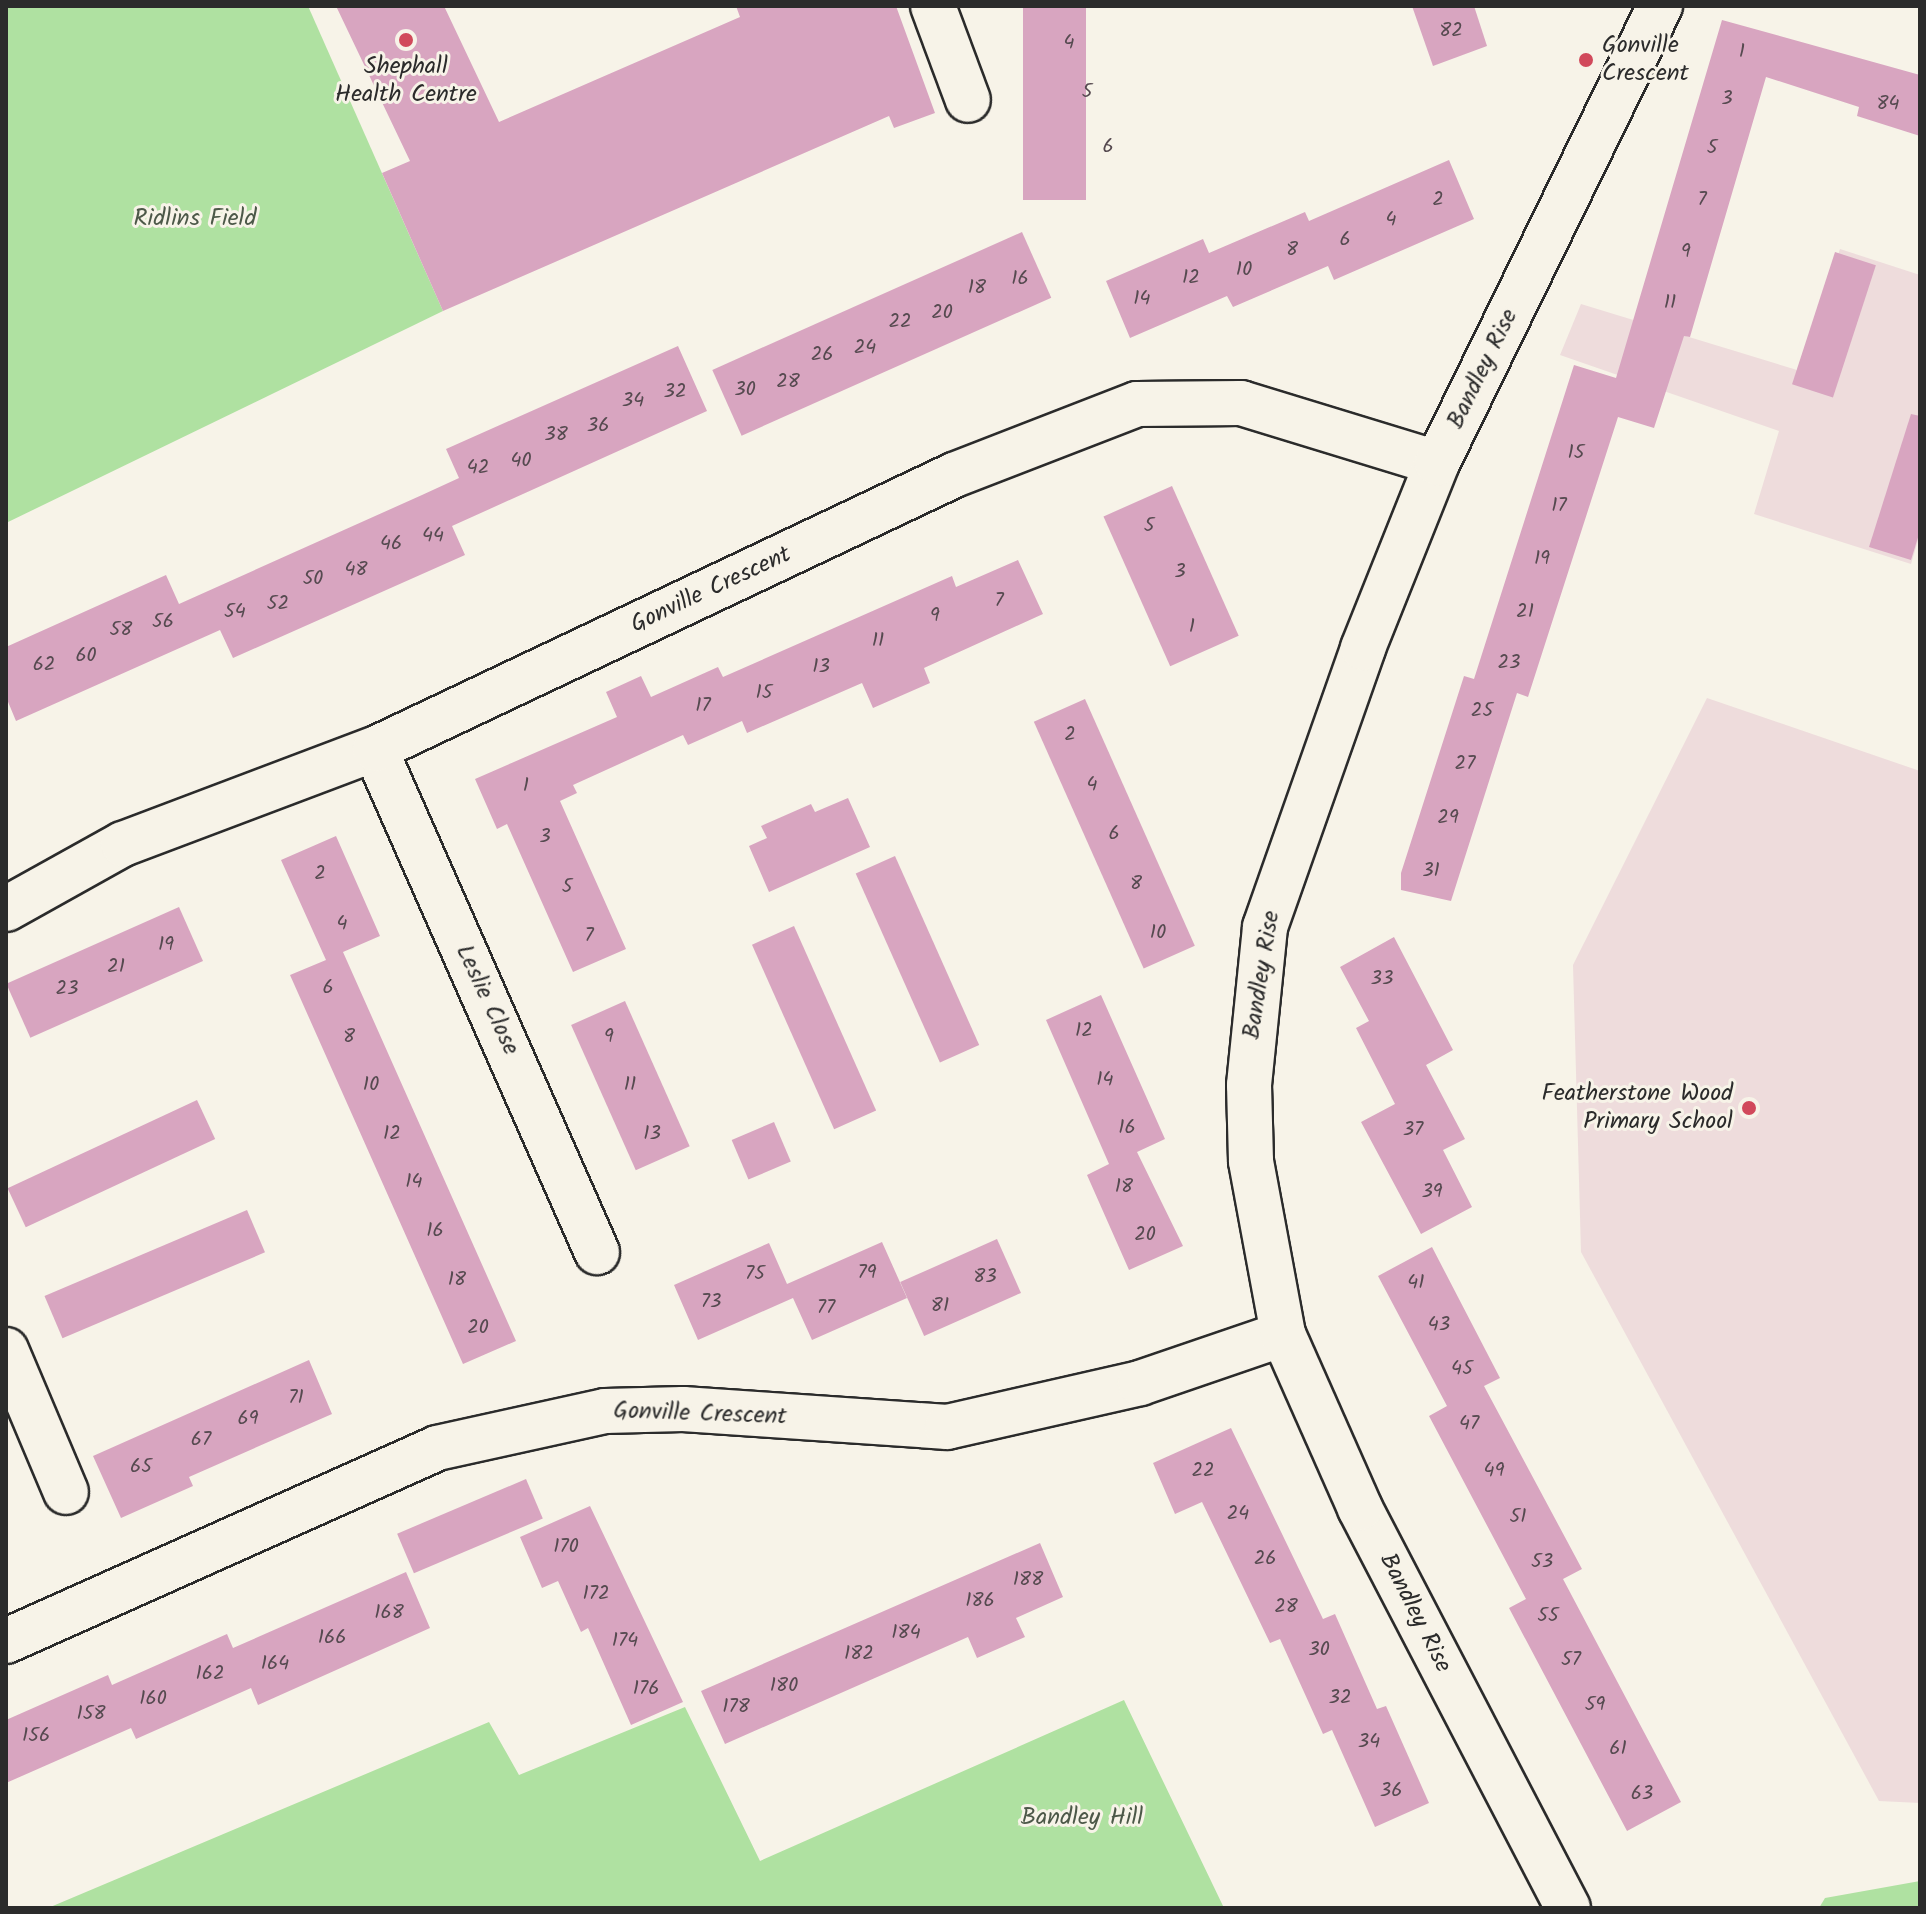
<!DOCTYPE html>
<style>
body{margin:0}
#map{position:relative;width:1926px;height:1914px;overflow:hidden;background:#f7f3e8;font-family:Kalam,sans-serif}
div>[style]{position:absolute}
.built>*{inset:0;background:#eedcdc}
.green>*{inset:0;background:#afe1a1}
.building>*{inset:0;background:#d8a5c0;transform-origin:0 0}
.roads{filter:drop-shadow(2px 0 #2b2b2b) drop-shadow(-2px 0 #2b2b2b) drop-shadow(0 2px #2b2b2b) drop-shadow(0 -2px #2b2b2b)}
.street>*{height:44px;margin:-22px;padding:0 22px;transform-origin:22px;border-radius:22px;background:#f7f3e8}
.dots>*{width:22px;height:22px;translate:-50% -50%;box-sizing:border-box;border:4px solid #f7f3e8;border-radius:50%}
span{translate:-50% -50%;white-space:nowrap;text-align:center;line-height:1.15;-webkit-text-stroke:6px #f7f3e8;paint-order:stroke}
.number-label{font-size:20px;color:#564a50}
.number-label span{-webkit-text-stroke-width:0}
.poi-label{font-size:24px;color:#2b2b2b}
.left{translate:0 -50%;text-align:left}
.right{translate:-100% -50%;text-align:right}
.park-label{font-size:24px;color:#4c5848}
.street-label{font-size:24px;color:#2b2b2b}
.frame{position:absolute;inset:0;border:8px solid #2b2b2b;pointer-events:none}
</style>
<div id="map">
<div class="built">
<div style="clip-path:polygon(1840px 249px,1920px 275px,1920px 534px,1911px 564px,1754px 514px,1779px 431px,1560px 355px,1581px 304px,1797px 370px)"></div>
<div style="clip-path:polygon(1707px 698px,1920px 771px,1920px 1803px,1879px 1801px,1581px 1252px,1573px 965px)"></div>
</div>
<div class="green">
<div style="clip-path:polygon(6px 6px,308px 6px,443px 311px,6px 523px)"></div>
<div style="clip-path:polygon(1124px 1700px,1224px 1908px,48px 1908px,489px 1722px,519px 1775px,685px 1707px,760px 1861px)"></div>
<div style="clip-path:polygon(1920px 1881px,1920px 1908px,1819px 1908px,1825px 1898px)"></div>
</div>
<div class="building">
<div style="clip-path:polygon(336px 6px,444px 6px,499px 122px,740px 17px,736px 6px,896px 6px,935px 113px,894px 128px,889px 116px,443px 311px,382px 173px,410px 161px)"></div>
<div style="left:1023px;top:6px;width:63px;height:194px"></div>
<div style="clip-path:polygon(1412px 6px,1474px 6px,1487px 46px,1433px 66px)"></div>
<div style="clip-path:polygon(1722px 20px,1920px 75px,1920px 136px,1857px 116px,1859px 107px,1766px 77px,1690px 337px,1684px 336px,1654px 428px,1618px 417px,1528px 697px,1517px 693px,1451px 901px,1401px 890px,1401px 873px,1464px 676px,1474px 679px,1574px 365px,1616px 378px)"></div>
<div style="clip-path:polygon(1449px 160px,1474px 219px,1334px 280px,1328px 266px,1233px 307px,1227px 296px,1130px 338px,1106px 281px,1203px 239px,1209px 253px,1305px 212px,1309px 221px)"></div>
<div style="left:1022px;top:232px;width:72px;height:339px;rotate:66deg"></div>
<div style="left:1835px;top:252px;width:43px;height:139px;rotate:18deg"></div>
<div style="clip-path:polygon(678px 346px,707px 411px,452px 526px,465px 555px,233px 658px,220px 630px,16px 721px,6px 697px,6px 647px,166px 575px,179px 604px,422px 495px,459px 478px,446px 449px)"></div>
<div style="clip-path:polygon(1911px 414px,1920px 416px,1920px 531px,1911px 560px,1869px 547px)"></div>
<div style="left:1172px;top:486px;width:164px;height:75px;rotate:66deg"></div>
<div style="clip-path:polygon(1018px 560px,1043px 614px,924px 668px,930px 683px,873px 708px,862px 683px,747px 733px,742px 721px,688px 745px,683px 735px,573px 785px,577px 793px,560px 801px,626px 949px,573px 972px,507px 824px,497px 829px,475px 779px,617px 717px,606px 692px,641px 676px,651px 697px,718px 667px,723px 677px,952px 576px,956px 587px)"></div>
<div style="left:1085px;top:699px;width:270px;height:56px;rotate:66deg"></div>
<div style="clip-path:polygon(848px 798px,870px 847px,769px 892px,749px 846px,767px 838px,761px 826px,811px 804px,815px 812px)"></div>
<div style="clip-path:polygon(336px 836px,380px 936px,343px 952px,516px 1341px,463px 1364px,290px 975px,326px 960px,281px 860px)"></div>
<div style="left:895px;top:856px;width:207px;height:43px;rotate:66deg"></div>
<div style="left:179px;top:907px;width:59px;height:189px;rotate:66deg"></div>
<div style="left:794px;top:926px;width:202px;height:46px;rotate:66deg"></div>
<div style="clip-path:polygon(1394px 937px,1453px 1050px,1426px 1065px,1465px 1139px,1443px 1150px,1472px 1207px,1421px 1234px,1361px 1122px,1395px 1104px,1356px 1028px,1369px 1021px,1340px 967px)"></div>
<div style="clip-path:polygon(1101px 995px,1165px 1139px,1137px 1152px,1183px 1246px,1129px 1270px,1087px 1175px,1109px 1164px,1046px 1020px)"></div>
<div style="left:625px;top:1001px;width:159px;height:59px;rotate:66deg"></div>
<div style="left:197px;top:1100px;width:43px;height:209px;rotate:65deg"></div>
<div style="left:774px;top:1122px;width:43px;height:46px;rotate:67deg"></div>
<div style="left:247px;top:1210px;width:46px;height:220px;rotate:67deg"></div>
<div style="left:997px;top:1239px;width:59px;height:106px;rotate:66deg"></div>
<div style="clip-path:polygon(882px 1242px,907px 1298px,812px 1340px,793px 1298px,698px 1340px,674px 1285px,769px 1243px,787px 1284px)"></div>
<div style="clip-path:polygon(1432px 1247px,1500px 1378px,1484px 1386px,1582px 1569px,1563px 1579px,1681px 1802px,1627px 1831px,1509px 1608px,1526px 1599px,1429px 1416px,1447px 1406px,1378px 1276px)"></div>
<div style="clip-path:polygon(309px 1360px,332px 1414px,189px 1477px,193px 1486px,121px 1518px,93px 1456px)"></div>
<div style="clip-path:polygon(1231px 1428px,1323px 1619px,1335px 1614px,1377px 1709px,1386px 1706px,1429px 1803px,1375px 1827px,1332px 1730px,1323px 1734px,1280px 1639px,1270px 1643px,1202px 1502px,1175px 1514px,1153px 1463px)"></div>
<div style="left:526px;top:1479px;width:43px;height:140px;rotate:67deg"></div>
<div style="clip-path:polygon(590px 1506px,683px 1702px,631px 1725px,588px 1628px,581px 1632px,558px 1581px,542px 1588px,520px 1537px)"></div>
<div style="clip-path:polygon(1040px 1543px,1063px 1597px,1016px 1618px,1025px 1637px,977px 1658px,968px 1637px,725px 1744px,701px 1691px)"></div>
<div style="clip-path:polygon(406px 1572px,430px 1628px,258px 1705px,251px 1688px,136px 1739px,131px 1728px,6px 1783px,6px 1720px,108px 1675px,112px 1685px,227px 1634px,233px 1648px)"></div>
</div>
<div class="roads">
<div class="street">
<div style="left:933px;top:6px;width:100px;rotate:69.6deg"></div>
<div style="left:375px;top:749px;width:550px;rotate:66.19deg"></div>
<div style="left:6px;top:909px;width:134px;rotate:-29.1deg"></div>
<div style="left:123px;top:844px;width:269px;rotate:-20.7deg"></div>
<div style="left:375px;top:749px;width:641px;rotate:-25.32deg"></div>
<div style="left:954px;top:475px;width:196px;rotate:-21.2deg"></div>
<div style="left:1137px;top:404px;width:104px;rotate:-0.6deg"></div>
<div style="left:1241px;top:403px;width:205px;rotate:17deg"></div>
<div style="left:6px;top:1350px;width:154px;rotate:67.1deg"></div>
<div style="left:6px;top:1641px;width:472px;rotate:-24.1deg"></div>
<div style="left:437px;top:1448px;width:172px;rotate:-12.4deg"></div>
<div style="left:605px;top:1411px;width:78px;rotate:-1.5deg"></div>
<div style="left:683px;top:1409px;width:265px;rotate:3.9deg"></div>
<div style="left:947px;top:1427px;width:198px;rotate:-12.8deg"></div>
<div style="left:1140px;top:1383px;width:151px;rotate:-18.9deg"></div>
<div style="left:1568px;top:1908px;width:451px;rotate:-117.5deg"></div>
<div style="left:1360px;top:1508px;width:190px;rotate:-113.9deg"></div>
<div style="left:1283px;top:1334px;width:176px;rotate:-100.5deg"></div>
<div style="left:1251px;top:1161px;width:76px;rotate:-91.5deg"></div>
<div style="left:1249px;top:1085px;width:159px;rotate:-84.2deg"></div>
<div style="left:1265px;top:927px;width:296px;rotate:-70.6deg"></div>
<div style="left:1363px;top:648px;width:199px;rotate:-68.2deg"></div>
<div style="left:1437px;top:463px;width:509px;rotate:-63.99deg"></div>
</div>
</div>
<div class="dots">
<div style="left:406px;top:40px;background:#d1495b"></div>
<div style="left:1586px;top:60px;background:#d1495b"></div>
<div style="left:1749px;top:1108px;background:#d1495b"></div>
</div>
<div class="number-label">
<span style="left:1451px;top:31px">82</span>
<span style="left:1069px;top:43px">4</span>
<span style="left:1742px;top:52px">1</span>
<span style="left:1087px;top:92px">5</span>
<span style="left:1727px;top:99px">3</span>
<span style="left:1888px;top:104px">84</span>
<span style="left:1108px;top:147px">6</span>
<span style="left:1712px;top:148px">5</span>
<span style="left:1438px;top:200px">2</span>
<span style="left:1702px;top:200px">7</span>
<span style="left:1391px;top:220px">4</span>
<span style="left:1345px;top:240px">6</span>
<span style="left:1292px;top:250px">8</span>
<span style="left:1686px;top:252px">9</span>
<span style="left:1244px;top:270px">10</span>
<span style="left:1191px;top:278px">12</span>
<span style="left:1020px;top:279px">16</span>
<span style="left:977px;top:288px">18</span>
<span style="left:1142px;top:299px">14</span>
<span style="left:1670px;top:303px">11</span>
<span style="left:942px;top:313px">20</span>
<span style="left:900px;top:322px">22</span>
<span style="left:865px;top:348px">24</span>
<span style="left:822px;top:355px">26</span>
<span style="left:788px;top:382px">28</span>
<span style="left:745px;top:390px">30</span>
<span style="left:675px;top:392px">32</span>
<span style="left:633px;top:401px">34</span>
<span style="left:598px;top:426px">36</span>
<span style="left:556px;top:435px">38</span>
<span style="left:1576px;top:453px">15</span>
<span style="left:521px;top:461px">40</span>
<span style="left:478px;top:468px">42</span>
<span style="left:1559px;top:506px">17</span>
<span style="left:1149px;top:526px">5</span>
<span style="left:433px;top:536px">44</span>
<span style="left:391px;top:544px">46</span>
<span style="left:1542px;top:559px">19</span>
<span style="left:356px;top:570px">48</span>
<span style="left:1180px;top:572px">3</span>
<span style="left:313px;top:579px">50</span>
<span style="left:999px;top:601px">7</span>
<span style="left:278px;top:604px">52</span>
<span style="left:235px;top:612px">54</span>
<span style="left:1525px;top:612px">21</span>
<span style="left:935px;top:616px">9</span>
<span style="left:163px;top:622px">56</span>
<span style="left:1192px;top:627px">1</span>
<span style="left:121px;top:630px">58</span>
<span style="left:878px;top:641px">11</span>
<span style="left:86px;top:656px">60</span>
<span style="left:1509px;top:663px">23</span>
<span style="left:44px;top:665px">62</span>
<span style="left:821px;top:667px">13</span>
<span style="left:764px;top:693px">15</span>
<span style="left:703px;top:706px">17</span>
<span style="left:1482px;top:711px">25</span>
<span style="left:1070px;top:735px">2</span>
<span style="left:1465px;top:764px">27</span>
<span style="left:1092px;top:785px">4</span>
<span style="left:526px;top:786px">1</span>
<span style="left:1448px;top:818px">29</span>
<span style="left:1114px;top:834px">6</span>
<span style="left:545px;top:837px">3</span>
<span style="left:1431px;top:871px">31</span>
<span style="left:320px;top:874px">2</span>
<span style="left:1136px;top:884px">8</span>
<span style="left:567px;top:887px">5</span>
<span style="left:342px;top:924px">4</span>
<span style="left:1158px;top:933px">10</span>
<span style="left:589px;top:936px">7</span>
<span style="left:166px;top:945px">19</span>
<span style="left:116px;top:967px">21</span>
<span style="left:1382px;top:979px">33</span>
<span style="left:328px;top:988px">6</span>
<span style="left:67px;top:989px">23</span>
<span style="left:1084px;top:1031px">12</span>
<span style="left:349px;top:1037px">8</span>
<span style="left:609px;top:1037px">9</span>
<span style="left:1105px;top:1080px">14</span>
<span style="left:371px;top:1085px">10</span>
<span style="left:630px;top:1085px">11</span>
<span style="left:1127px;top:1128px">16</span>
<span style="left:1413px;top:1130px">37</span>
<span style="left:392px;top:1134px">12</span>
<span style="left:652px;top:1134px">13</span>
<span style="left:414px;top:1182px">14</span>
<span style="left:1124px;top:1187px">18</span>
<span style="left:1432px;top:1192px">39</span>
<span style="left:435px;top:1231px">16</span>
<span style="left:1145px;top:1235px">20</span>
<span style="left:867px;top:1273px">79</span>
<span style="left:755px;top:1274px">75</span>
<span style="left:985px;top:1277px">83</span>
<span style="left:457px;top:1280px">18</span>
<span style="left:1416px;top:1283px">41</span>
<span style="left:711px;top:1302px">73</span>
<span style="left:940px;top:1306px">81</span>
<span style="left:826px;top:1308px">77</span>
<span style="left:1439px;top:1325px">43</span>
<span style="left:478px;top:1328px">20</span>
<span style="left:1462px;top:1369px">45</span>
<span style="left:296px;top:1398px">71</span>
<span style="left:248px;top:1419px">69</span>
<span style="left:1469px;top:1424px">47</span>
<span style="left:201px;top:1440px">67</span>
<span style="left:141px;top:1467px">65</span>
<span style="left:1203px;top:1471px">22</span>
<span style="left:1494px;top:1471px">49</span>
<span style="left:1238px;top:1514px">24</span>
<span style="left:1518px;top:1517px">51</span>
<span style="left:566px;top:1547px">170</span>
<span style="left:1265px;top:1559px">26</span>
<span style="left:1542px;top:1562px">53</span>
<span style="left:1028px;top:1580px">188</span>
<span style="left:596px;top:1594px">172</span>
<span style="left:980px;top:1601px">186</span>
<span style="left:1286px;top:1607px">28</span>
<span style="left:389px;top:1613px">168</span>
<span style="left:1548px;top:1616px">55</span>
<span style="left:906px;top:1633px">184</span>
<span style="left:332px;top:1638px">166</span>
<span style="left:625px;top:1641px">174</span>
<span style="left:1319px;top:1650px">30</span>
<span style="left:859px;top:1654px">182</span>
<span style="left:1571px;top:1660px">57</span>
<span style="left:275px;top:1664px">164</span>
<span style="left:210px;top:1674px">162</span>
<span style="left:784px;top:1686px">180</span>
<span style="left:646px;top:1689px">176</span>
<span style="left:1340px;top:1698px">32</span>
<span style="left:153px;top:1699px">160</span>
<span style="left:1595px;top:1705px">59</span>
<span style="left:736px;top:1707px">178</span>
<span style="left:91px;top:1714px">158</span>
<span style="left:36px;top:1736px">156</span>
<span style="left:1369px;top:1742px">34</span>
<span style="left:1618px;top:1749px">61</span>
<span style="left:1391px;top:1791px">36</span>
<span style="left:1642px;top:1794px">63</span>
</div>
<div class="poi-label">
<span class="left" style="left:1602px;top:60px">Gonville<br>Crescent</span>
<span style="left:406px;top:81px">Shephall<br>Health Centre</span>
<span class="right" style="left:1733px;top:1108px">Featherstone Wood<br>Primary School</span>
</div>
<div class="park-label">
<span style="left:195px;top:219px">Ridlins Field</span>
<span style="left:1082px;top:1818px">Bandley Hill</span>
</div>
<div class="street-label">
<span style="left:1483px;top:369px;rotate:-64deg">Bandley Rise</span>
<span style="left:711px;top:590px;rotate:-25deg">Gonville Crescent</span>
<span style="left:1262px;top:975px;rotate:-81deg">Bandley Rise</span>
<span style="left:487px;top:1000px;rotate:65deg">Leslie Close</span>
<span style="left:700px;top:1414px;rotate:2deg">Gonville Crescent</span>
<span style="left:1415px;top:1613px;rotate:63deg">Bandley Rise</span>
</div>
<div class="frame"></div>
</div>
